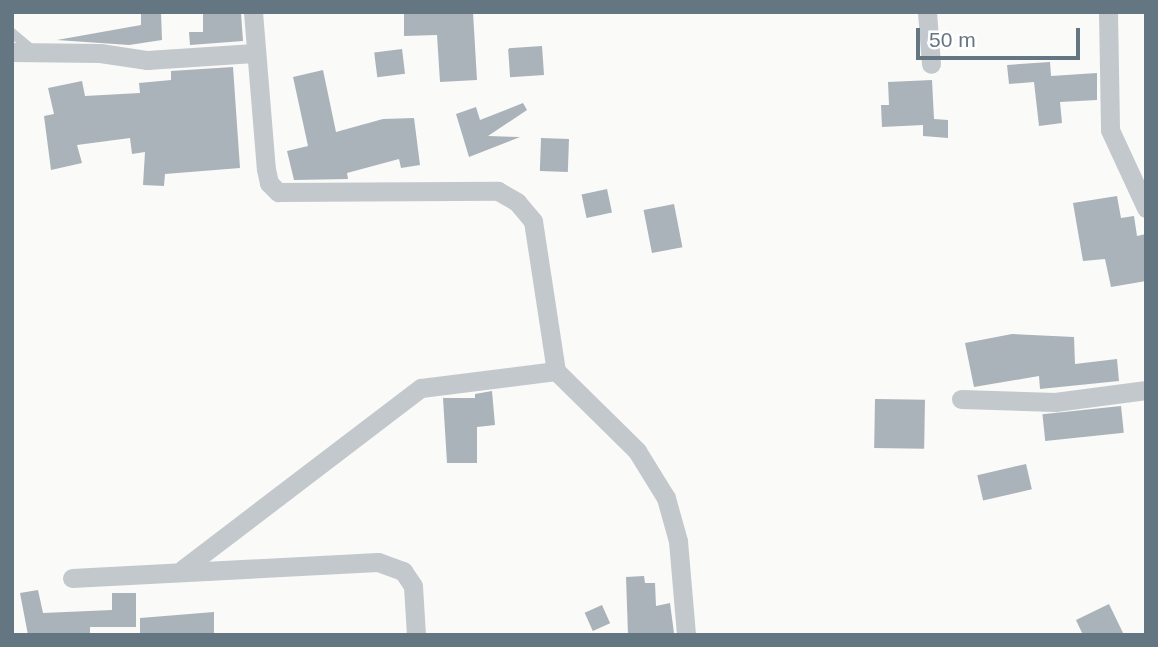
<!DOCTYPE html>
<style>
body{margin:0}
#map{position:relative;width:1158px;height:647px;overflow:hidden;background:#fafaf8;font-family:Helvetica,sans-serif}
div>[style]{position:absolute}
.building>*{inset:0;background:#aab3b9;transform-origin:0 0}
.lane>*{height:10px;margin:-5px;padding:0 5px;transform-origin:5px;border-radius:5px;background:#c3c8cc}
.street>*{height:19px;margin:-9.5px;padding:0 9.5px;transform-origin:9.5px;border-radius:9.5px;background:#c3c8cc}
span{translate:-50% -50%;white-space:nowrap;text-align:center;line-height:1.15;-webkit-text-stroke:7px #fff;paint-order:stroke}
.frame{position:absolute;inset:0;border:14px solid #657683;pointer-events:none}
.scale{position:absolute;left:916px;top:28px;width:164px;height:32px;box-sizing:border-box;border:4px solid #657683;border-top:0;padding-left:9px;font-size:21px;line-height:24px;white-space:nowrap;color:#657683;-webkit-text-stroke:5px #fff;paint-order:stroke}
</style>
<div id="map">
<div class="building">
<div style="clip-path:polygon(141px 12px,161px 12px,162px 40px,129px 45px,57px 40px,141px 25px)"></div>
<div style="clip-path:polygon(404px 12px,473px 12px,477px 80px,440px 82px,437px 35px,404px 36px)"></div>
<div style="clip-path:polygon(203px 13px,241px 13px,243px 41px,190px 45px,189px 32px,203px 32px)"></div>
<div style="left:542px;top:46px;width:29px;height:34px;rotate:86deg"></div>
<div style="left:402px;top:49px;width:25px;height:28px;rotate:83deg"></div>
<div style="clip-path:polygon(1050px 62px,1051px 76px,1097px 73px,1097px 100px,1060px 102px,1062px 123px,1039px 126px,1034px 82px,1009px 84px,1007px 65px)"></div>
<div style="clip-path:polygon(233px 67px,240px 168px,165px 174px,164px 186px,143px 185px,145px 152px,132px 154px,130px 138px,77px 145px,82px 163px,51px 170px,44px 116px,54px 114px,48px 88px,82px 81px,85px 96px,140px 93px,139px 83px,171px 80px,171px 71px)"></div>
<div style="clip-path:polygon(323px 70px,336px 132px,383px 119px,414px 118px,420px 165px,401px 168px,399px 159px,347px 173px,348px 179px,294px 180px,287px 151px,308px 146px,293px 77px)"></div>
<div style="clip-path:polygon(932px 80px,934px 119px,948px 120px,948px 138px,923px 136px,923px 125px,882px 127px,881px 105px,889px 105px,888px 82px)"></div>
<div style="clip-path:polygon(523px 103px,527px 110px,488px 136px,520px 137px,469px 157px,456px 114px,476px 107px,480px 120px)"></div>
<div style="left:541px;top:138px;width:28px;height:33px;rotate:2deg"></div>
<div style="left:607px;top:189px;width:24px;height:26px;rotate:78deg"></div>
<div style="clip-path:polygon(1117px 196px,1121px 218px,1134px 216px,1137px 236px,1146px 234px,1146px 281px,1111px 287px,1105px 259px,1083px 261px,1073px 203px)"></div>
<div style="left:674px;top:204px;width:44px;height:31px;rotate:79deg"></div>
<div style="clip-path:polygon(1012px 334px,1074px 337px,1075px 364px,1117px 359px,1119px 381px,1040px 389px,1039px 376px,974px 387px,965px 343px)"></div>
<div style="clip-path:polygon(492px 391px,495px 425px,477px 427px,477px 463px,447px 463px,443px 398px,475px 398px,475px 394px)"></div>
<div style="left:875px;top:399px;width:50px;height:49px;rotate:1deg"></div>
<div style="left:1121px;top:406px;width:27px;height:79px;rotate:84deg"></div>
<div style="left:1026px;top:464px;width:26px;height:50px;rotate:77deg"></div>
<div style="clip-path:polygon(644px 576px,645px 583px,655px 583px,656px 606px,670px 603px,674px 633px,628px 635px,626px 577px)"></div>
<div style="clip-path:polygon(38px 590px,43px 613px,112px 610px,112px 593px,136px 593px,136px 627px,90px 627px,90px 635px,28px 635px,20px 593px)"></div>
<div style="clip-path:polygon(1109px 604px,1124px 635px,1083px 635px,1076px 620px)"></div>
<div style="left:602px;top:605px;width:20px;height:19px;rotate:66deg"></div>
<div style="clip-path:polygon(214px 612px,214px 635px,140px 635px,140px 618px)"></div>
</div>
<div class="lane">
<div style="left:12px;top:33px;width:26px;rotate:40deg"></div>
</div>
<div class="street">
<div style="left:253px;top:12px;width:158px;rotate:85.3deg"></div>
<div style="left:266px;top:169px;width:14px;rotate:78deg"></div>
<div style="left:269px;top:183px;width:13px;rotate:45deg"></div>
<div style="left:278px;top:192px;width:220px;rotate:-0.3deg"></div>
<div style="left:498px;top:191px;width:22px;rotate:30deg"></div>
<div style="left:517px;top:202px;width:25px;rotate:50deg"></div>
<div style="left:533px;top:221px;width:152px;rotate:81.3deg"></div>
<div style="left:556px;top:371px;width:114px;rotate:44.6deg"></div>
<div style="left:637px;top:451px;width:55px;rotate:58.3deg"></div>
<div style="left:666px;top:498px;width:45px;rotate:74.4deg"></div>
<div style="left:678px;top:541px;width:94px;rotate:85.1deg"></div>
<div style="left:927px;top:12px;width:52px;rotate:85.6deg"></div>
<div style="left:1108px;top:12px;width:118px;rotate:89deg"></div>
<div style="left:1110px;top:130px;width:86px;rotate:65.2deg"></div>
<div style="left:12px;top:52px;width:88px;rotate:0.7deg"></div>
<div style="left:100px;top:53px;width:48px;rotate:8.5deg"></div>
<div style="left:147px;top:60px;width:107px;rotate:-3.7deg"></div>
<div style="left:961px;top:399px;width:94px;rotate:1.8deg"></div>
<div style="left:1055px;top:402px;width:92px;rotate:-7.5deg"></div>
<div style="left:183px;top:569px;width:299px;rotate:-37.3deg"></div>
<div style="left:421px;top:388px;width:136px;rotate:-7.2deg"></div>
<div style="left:72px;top:578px;width:306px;rotate:-3deg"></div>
<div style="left:378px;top:562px;width:27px;rotate:20deg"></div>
<div style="left:403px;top:571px;width:18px;rotate:56deg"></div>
<div style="left:413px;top:586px;width:49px;rotate:86.5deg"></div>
</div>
<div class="frame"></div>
<div class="scale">50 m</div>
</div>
